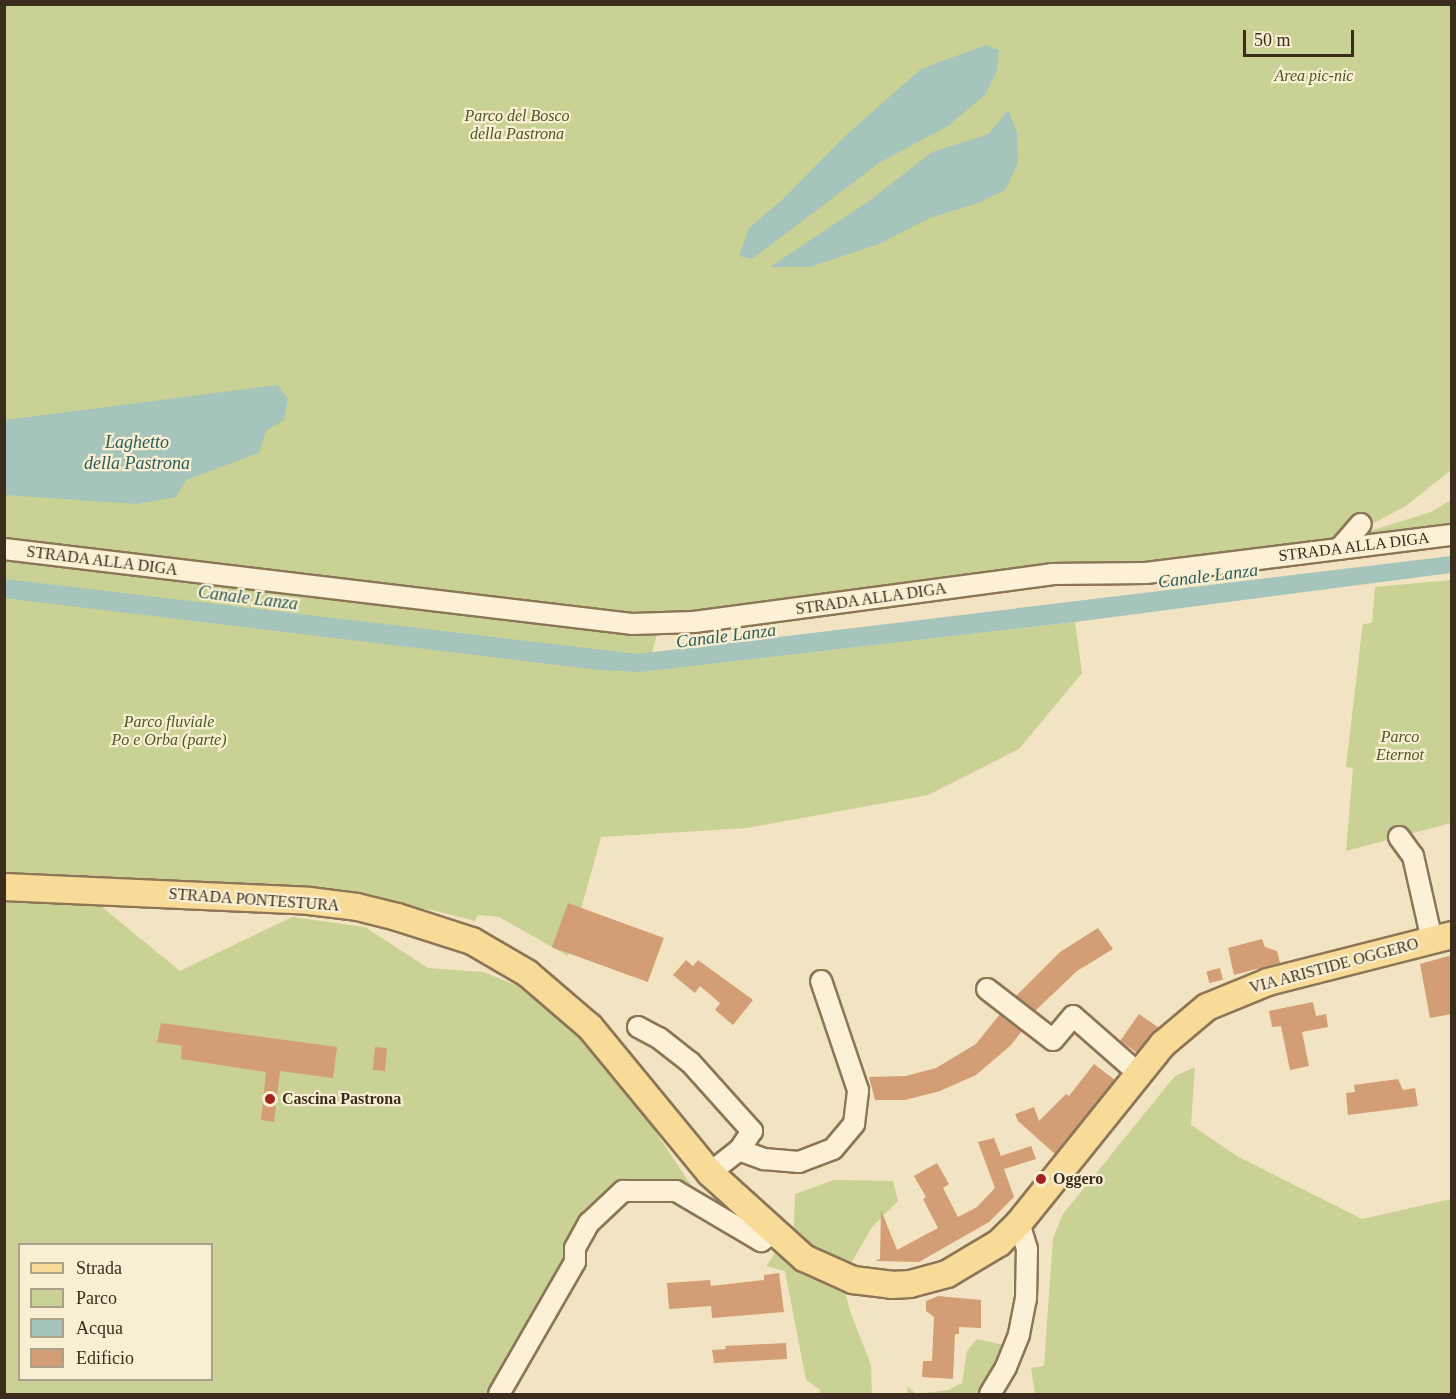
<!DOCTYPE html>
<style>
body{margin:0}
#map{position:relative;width:1456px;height:1399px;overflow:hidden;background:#f2e4c2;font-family:"Times New Roman",serif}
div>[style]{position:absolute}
.green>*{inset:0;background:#c9d195}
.water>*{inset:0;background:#a5c4bb}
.building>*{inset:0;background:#d39d75;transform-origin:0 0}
.roads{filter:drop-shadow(2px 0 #8d7557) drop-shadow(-2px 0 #8d7557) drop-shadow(0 2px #8d7557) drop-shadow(0 -2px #8d7557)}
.minor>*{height:20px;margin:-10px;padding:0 10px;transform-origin:10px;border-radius:10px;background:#fcf1d6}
.major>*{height:26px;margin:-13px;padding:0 13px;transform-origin:13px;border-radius:13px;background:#f8db97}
.dots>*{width:16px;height:16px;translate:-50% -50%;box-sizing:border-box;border:3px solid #f8eed2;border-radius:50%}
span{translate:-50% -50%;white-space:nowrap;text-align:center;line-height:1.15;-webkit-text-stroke:4.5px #f8eed2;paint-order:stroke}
.park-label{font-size:16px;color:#4b5a22;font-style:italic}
.street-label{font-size:16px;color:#3c2c1d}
.poi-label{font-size:16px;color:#3c2c1d;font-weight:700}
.left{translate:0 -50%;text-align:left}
.water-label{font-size:18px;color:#2b5d5a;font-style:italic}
.frame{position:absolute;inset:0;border:6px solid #3c2c1d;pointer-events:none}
.legend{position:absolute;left:18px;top:1243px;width:195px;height:138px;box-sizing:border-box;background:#f8eed2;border:2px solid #ada08a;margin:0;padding:8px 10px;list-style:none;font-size:18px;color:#3c2c1d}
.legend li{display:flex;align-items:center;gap:12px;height:30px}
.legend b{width:30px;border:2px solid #ada08a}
.scale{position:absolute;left:1243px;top:30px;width:111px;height:27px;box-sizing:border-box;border:3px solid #3c2c1d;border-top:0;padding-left:8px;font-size:18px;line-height:21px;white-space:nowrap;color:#3c2c1d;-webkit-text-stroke:4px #f8eed2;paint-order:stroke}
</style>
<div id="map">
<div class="green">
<div style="clip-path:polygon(4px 5px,1451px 5px,1451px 470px,1406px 506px,1341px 540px,660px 623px,647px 671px,1075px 622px,1082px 673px,1019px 749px,928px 795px,747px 828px,601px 837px,568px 956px,499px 917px,478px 915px,475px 921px,432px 910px,378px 904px,5px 884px)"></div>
<div style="clip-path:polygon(1451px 500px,1451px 525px,1361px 540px,1363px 533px,1431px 512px)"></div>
<div style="clip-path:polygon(1451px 580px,1451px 823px,1346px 851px,1353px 768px,1346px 767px,1362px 630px,1363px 624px,1372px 623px,1375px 587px)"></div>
<div style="clip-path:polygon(evenodd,5px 894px,91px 898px,180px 971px,292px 917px,365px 927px,428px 968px,483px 972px,538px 994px,611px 1065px,691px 1185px,613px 1192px,498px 1394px,5px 1394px,5px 894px,20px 1244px,212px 1244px,212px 1380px,20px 1380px,20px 1244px)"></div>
<div style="clip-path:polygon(1195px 1067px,1191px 1125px,1237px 1156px,1362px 1219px,1451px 1199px,1451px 1394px,1035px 1394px,1031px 1368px,1044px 1366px,1053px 1238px,1063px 1214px,1175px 1076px)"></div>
<div style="clip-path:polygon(834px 1180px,893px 1181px,898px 1201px,872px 1227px,842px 1279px,850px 1311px,871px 1365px,872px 1394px,819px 1394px,820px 1390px,806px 1380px,785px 1271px,766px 1266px,794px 1226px,795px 1194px)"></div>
<div style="clip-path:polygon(977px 1339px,1004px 1345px,1001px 1369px,988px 1394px,908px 1394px,907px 1386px,916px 1394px,948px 1390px,962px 1383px,967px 1351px)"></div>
</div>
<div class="water">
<div style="clip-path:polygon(986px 45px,999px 50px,997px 71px,985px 95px,948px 126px,879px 163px,752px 259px,739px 256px,749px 228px,782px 200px,844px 137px,921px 69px)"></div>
<div style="clip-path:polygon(1008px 110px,1017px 132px,1018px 163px,1005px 190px,978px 203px,930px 218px,879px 244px,810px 267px,770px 267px,869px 201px,932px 152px,989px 134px)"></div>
<div style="clip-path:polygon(278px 385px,288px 399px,284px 420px,266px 431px,259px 453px,186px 480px,176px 497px,137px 504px,5px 495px,5px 420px)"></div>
<div style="clip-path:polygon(1451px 556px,1451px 573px,1075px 622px,640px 672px,600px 670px,4px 598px,5px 579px,637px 654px)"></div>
</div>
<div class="building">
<div style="left:568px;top:903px;width:102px;height:47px;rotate:20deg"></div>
<div style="clip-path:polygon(1098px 928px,1113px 949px,1077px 971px,1035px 1011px,1016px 996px,1060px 952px)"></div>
<div style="clip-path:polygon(1262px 939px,1265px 947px,1277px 951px,1280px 963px,1234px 975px,1228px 948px)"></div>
<div style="clip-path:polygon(1452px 955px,1452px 1014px,1430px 1018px,1420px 964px)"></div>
<div style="clip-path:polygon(686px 960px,693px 966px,698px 960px,753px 1000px,733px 1025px,715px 1010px,720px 1003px,700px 986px,695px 993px,673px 975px)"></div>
<div style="left:1220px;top:968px;width:12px;height:14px;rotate:76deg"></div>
<div style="clip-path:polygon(1313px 1002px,1316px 1016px,1326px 1014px,1328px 1027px,1302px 1032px,1309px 1066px,1290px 1070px,1281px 1026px,1272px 1027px,1269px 1011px)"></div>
<div style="clip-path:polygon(1000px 1014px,1022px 1031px,1010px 1046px,976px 1075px,940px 1091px,905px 1100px,875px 1100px,869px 1077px,906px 1076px,936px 1068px,976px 1044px)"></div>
<div style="left:1139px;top:1014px;width:24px;height:33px;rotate:35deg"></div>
<div style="clip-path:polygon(161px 1023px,337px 1047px,333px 1078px,280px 1071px,274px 1122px,261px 1120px,266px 1072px,181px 1059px,182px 1046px,157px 1042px)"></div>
<div style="left:375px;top:1047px;width:12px;height:23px;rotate:5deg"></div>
<div style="clip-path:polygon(1094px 1064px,1115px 1080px,1055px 1154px,1018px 1121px,1015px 1114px,1034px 1107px,1039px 1121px,1066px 1094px,1069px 1096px)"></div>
<div style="clip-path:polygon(1398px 1079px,1403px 1090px,1415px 1088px,1418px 1106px,1348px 1115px,1346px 1093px,1355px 1092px,1354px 1085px)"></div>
<div style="clip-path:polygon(994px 1138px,1001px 1156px,1031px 1146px,1036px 1159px,1004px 1169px,1014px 1197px,989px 1222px,919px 1262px,875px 1261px,880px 1259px,881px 1210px,897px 1250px,938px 1228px,923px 1199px,926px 1197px,914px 1176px,937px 1163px,949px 1184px,943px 1188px,958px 1217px,977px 1207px,995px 1188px,978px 1142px)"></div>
<div style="clip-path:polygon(779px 1273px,784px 1312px,712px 1318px,711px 1306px,669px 1309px,667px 1283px,710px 1280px,711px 1286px,764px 1280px,764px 1275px)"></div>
<div style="clip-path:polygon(938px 1296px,981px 1300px,981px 1328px,959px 1327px,959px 1334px,955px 1334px,953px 1379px,922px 1377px,923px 1361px,932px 1361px,934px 1317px,926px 1311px,926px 1301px)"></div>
<div style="clip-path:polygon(786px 1343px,787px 1359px,714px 1363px,712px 1350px,726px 1349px,725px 1346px)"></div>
</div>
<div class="roads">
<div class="minor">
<div style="left:4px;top:549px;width:632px;rotate:6.81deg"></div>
<div style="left:632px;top:624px;width:62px;rotate:-1.8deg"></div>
<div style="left:694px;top:622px;width:361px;rotate:-7.6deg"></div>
<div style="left:1052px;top:574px;width:94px;rotate:-0.6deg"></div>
<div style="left:1146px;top:573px;width:308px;rotate:-7.1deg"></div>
<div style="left:1339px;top:549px;width:33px;rotate:-49deg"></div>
<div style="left:1399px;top:837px;width:24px;rotate:54deg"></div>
<div style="left:1413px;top:856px;width:86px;rotate:77.3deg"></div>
<div style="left:987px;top:989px;width:83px;rotate:37.7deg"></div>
<div style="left:1053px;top:1040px;width:31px;rotate:-50deg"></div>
<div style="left:1073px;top:1016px;width:88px;rotate:41.3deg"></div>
<div style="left:638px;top:1027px;width:24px;rotate:28deg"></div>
<div style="left:659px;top:1038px;width:39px;rotate:38deg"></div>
<div style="left:690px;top:1062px;width:93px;rotate:48.1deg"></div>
<div style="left:752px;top:1131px;width:23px;rotate:124deg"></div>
<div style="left:739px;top:1150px;width:37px;rotate:142deg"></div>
<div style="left:739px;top:1150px;width:27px;rotate:20deg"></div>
<div style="left:764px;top:1159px;width:35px;rotate:5deg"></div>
<div style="left:799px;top:1162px;width:36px;rotate:-21deg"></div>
<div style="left:833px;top:1149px;width:33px;rotate:-50deg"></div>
<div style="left:854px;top:1124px;width:34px;rotate:-83deg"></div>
<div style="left:858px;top:1090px;width:115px;rotate:-108.7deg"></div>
<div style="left:499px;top:1394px;width:152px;rotate:-60.1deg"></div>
<div style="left:575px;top:1262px;width:14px;rotate:-90deg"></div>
<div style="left:575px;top:1248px;width:29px;rotate:-61deg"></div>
<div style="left:589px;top:1223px;width:47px;rotate:-43.3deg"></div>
<div style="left:623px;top:1191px;width:53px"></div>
<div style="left:676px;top:1191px;width:99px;rotate:30.5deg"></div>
<div style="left:761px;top:1241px;width:17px;rotate:-33deg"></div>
<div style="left:990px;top:1394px;width:31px;rotate:-59deg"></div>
<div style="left:1006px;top:1367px;width:35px;rotate:-68deg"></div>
<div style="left:1019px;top:1334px;width:36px;rotate:-79deg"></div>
<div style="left:1026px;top:1299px;width:50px;rotate:-88.9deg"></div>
<div style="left:1027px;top:1249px;width:27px;rotate:-107deg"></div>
</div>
<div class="major">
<div style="left:4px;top:887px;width:305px;rotate:2.6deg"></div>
<div style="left:309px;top:901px;width:48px;rotate:7.1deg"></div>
<div style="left:357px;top:907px;width:41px;rotate:14deg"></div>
<div style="left:397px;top:917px;width:79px;rotate:17.7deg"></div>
<div style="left:472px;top:941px;width:64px;rotate:30.2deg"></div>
<div style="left:527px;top:973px;width:83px;rotate:40.6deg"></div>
<div style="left:590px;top:1027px;width:189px;rotate:50.6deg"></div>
<div style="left:710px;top:1173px;width:127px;rotate:42.1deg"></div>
<div style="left:804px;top:1258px;width:54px;rotate:24.2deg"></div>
<div style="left:853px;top:1280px;width:39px;rotate:7deg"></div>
<div style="left:892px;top:1285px;width:18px;rotate:-3deg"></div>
<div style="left:910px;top:1284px;width:38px;rotate:-15deg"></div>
<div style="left:947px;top:1274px;width:61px;rotate:-30.8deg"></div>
<div style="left:999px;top:1243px;width:28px;rotate:-45deg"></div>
<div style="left:1019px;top:1223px;width:230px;rotate:-51.2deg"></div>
<div style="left:1163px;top:1044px;width:57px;rotate:-40.1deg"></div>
<div style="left:1207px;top:1007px;width:66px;rotate:-22.3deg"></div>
<div style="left:1268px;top:982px;width:190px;rotate:-14.3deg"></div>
</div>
</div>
<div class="dots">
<div style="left:270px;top:1099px;background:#a22322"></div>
<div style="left:1041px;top:1179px;background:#a22322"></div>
</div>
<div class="park-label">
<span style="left:1314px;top:76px">Area pic-nic</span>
<span style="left:517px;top:125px">Parco del Bosco<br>della Pastrona</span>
<span style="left:169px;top:731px">Parco fluviale<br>Po e Orba (parte)</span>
<span style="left:1400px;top:746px">Parco<br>Eternot</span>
</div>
<div class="street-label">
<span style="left:1354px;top:547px;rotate:-7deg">STRADA ALLA DIGA</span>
<span style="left:102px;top:561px;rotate:7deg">STRADA ALLA DIGA</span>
<span style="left:871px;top:599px;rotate:-8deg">STRADA ALLA DIGA</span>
<span style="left:254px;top:900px;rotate:4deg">STRADA PONTESTURA</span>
<span style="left:1334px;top:966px;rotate:-15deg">VIA ARISTIDE OGGERO</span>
</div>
<div class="poi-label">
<span class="left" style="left:282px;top:1099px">Cascina Pastrona</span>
<span class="left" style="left:1053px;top:1179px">Oggero</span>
</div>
<div class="water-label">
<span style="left:137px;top:453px">Laghetto<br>della Pastrona</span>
<span style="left:1208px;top:576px;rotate:-7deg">Canale Lanza</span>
<span style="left:248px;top:598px;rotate:7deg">Canale Lanza</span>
<span style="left:726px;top:636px;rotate:-7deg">Canale Lanza</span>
</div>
<div class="frame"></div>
<ul class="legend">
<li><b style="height:8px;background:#f8db97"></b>Strada</li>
<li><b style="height:16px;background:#c9d195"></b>Parco</li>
<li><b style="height:16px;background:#a5c4bb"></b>Acqua</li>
<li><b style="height:16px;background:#d39d75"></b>Edificio</li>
</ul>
<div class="scale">50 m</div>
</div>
